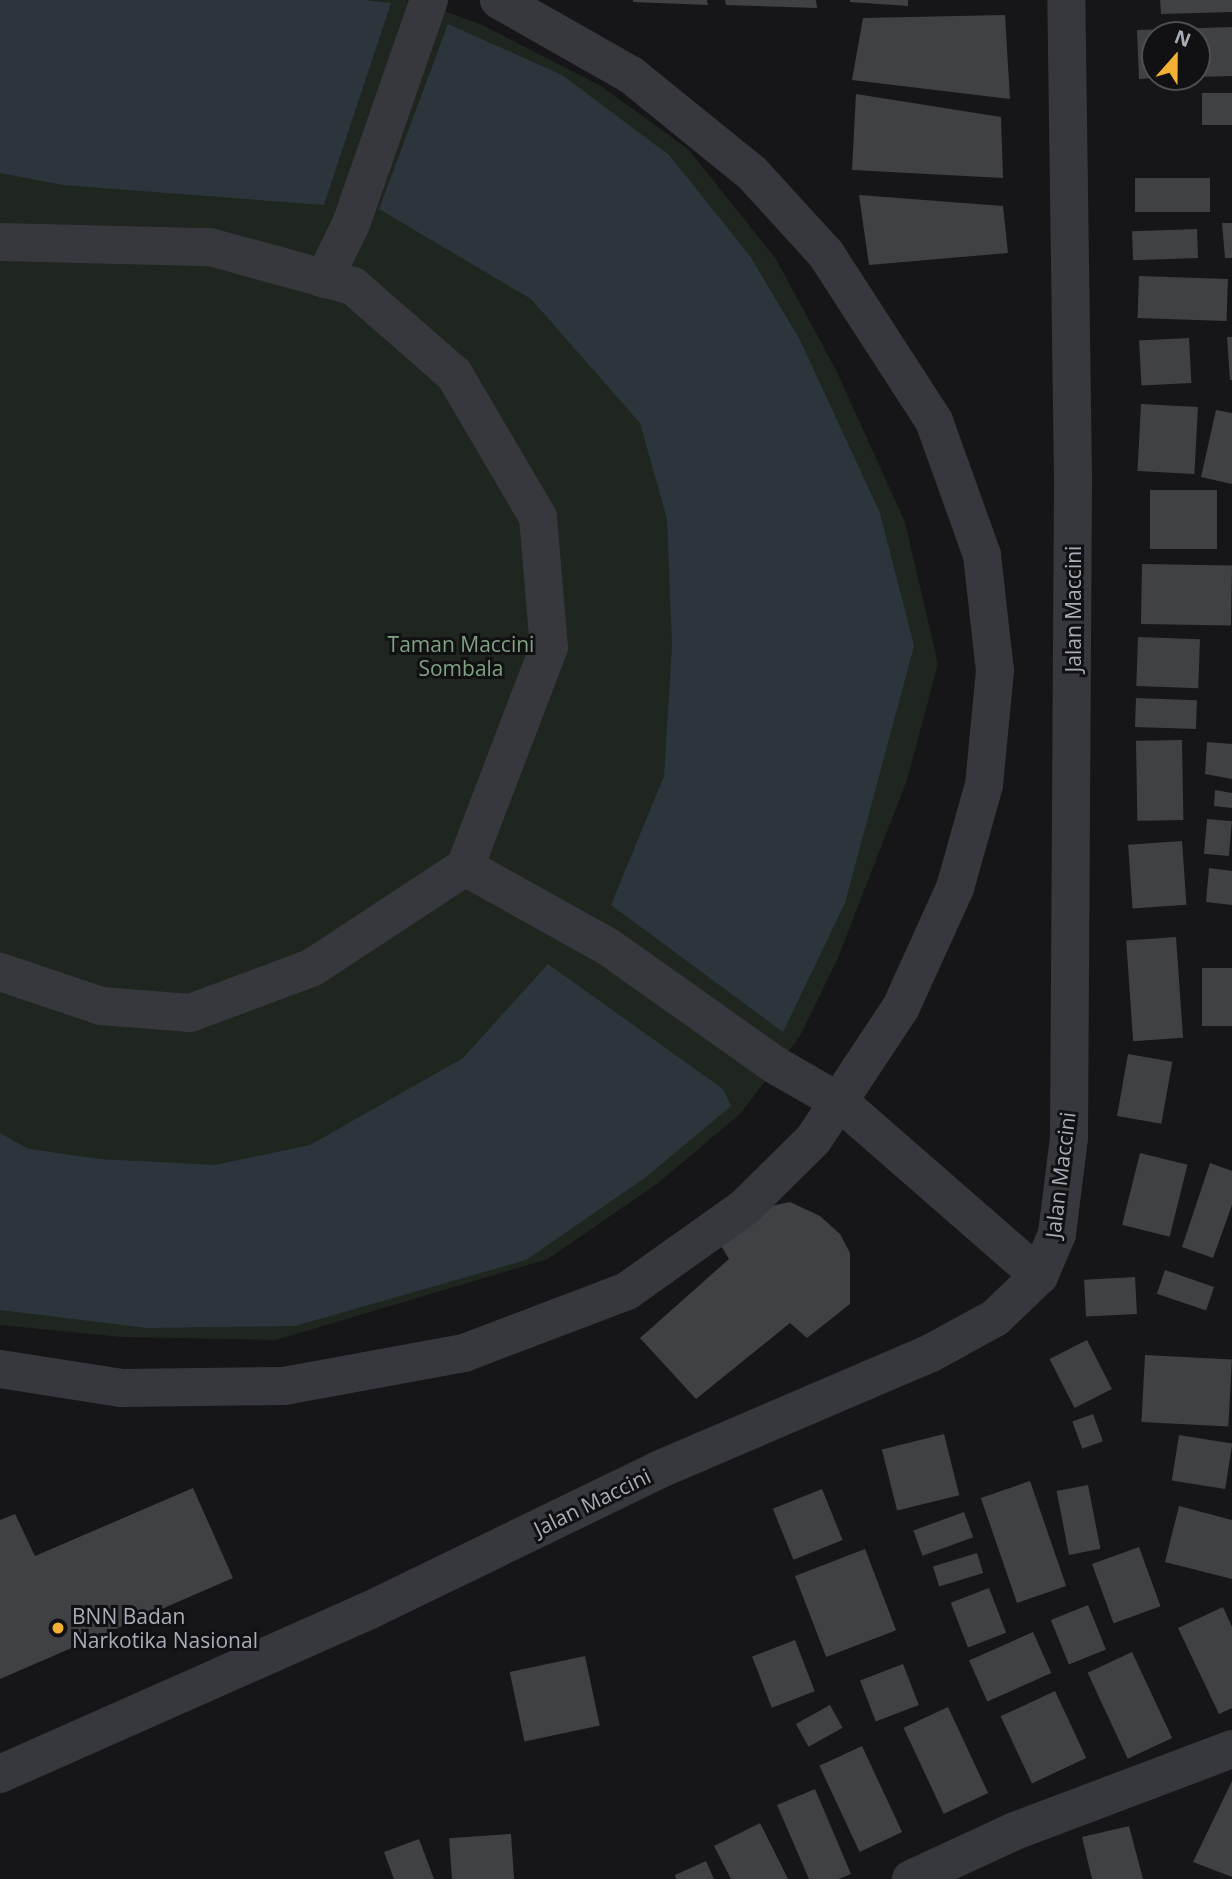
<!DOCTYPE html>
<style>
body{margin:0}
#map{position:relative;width:1232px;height:1879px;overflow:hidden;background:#161618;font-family:"Open Sans",sans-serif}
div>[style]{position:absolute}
.green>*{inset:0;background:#1e261f}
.water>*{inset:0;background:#2c353c}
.building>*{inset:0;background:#404145;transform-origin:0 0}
.minor>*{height:38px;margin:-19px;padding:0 19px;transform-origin:19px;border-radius:19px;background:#37383d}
.dots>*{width:19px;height:19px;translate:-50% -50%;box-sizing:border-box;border:4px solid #111113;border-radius:50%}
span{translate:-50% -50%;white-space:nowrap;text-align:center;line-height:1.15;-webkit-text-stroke:6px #111113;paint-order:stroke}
.street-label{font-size:21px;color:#a8adb8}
.park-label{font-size:21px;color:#7fa381}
.poi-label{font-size:21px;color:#a8adb8}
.left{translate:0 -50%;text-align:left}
.north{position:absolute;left:1141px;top:21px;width:70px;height:70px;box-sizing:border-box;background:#111113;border:2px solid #4d4f55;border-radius:50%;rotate:21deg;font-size:19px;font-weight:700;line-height:28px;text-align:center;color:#a8adb8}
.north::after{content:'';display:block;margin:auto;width:24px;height:32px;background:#f2b134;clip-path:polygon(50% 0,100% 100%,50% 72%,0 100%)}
</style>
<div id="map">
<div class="green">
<div style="clip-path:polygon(0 0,414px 0,480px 24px,601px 86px,688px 149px,776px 259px,836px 370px,905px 522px,938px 664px,907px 780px,838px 958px,800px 1036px,740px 1114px,658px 1183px,548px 1259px,276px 1340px,121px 1337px,0 1325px)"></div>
</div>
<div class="water">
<div style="clip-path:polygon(0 0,364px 0,391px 3px,324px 205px,63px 185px,0 173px)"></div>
<div style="clip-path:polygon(448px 24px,562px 75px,669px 155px,750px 256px,800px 340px,880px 513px,914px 646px,845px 903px,783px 1032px,611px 905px,664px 776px,672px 646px,667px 519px,640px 423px,531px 299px,379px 209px)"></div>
<div style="clip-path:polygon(548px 964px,723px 1089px,731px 1106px,646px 1177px,526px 1260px,295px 1326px,147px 1328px,0 1310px,0 1133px,29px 1149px,100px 1159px,215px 1165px,310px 1145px,463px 1058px)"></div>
</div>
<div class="building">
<div style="clip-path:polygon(633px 0,707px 0,708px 5px,633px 2px)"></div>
<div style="clip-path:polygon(725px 0,816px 0,817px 8px,726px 5px)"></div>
<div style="clip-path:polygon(850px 0,908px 0,908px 6px,850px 2px)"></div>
<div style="clip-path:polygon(1160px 0,1232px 0,1232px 12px,1161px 14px)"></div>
<div style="clip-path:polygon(1005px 15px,1010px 99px,852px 80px,863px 18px)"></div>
<div style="clip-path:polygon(1232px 27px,1232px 76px,1197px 77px,1197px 35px,1155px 35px,1155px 78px,1139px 79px,1137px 30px)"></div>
<div style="left:1202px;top:93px;width:30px;height:32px"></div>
<div style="clip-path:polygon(856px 94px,1001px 117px,1003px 178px,852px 170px)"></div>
<div style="left:1210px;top:178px;width:34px;height:75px;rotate:90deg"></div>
<div style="clip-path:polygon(859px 195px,1003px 206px,1008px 253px,869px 265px)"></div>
<div style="clip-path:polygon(1222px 223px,1232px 223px,1232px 258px,1225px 258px)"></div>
<div style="left:1197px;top:229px;width:29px;height:65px;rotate:88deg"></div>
<div style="left:1139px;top:276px;width:89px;height:42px;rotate:2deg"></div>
<div style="clip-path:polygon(1227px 337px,1232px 337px,1232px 380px,1230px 380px)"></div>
<div style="left:1189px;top:338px;width:45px;height:50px;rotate:87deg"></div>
<div style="left:1141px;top:404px;width:57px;height:67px;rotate:3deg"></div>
<div style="clip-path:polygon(1216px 410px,1232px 413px,1232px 484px,1201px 477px)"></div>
<div style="left:1150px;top:490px;width:67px;height:59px"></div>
<div style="left:1142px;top:564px;width:90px;height:60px;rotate:1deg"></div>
<div style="left:1138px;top:637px;width:62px;height:49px;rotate:2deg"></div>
<div style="left:1136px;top:698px;width:61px;height:29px;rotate:2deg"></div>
<div style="left:1182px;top:740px;width:80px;height:46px;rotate:89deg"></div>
<div style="clip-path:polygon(1207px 742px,1232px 744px,1232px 779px,1205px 774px)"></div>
<div style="clip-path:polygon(1215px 790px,1232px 793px,1232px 808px,1214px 806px)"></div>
<div style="left:1207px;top:819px;width:25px;height:35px;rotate:5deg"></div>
<div style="left:1182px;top:841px;width:64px;height:54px;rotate:86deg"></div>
<div style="clip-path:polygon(1209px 868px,1232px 871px,1232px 905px,1206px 902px)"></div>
<div style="left:1176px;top:937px;width:101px;height:50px;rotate:86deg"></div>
<div style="left:1202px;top:968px;width:30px;height:58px"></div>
<div style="left:1128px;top:1054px;width:45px;height:63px;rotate:10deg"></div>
<div style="left:1140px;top:1153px;width:49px;height:74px;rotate:14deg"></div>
<div style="clip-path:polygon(1210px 1163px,1232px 1171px,1232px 1205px,1213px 1258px,1182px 1247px)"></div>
<div style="clip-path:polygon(790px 1202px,820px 1216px,840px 1234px,850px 1253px,850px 1304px,807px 1338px,790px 1323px,696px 1399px,640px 1338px,729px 1259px,718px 1241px,766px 1207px)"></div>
<div style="left:1165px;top:1270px;width:52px;height:25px;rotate:19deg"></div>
<div style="left:1135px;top:1277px;width:37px;height:51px;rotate:87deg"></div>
<div style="left:1087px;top:1340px;width:55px;height:42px;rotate:63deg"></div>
<div style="left:1145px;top:1355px;width:87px;height:67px;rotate:3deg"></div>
<div style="left:1093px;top:1414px;width:29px;height:22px;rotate:70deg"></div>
<div style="left:944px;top:1434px;width:63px;height:64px;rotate:76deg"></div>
<div style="left:1179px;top:1435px;width:54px;height:46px;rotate:9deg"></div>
<div style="left:1030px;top:1481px;width:111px;height:52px;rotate:71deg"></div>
<div style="left:1088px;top:1485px;width:65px;height:32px;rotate:79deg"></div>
<div style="clip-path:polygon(193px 1488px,233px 1578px,0 1679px,0 1520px,15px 1514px,35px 1556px)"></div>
<div style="left:822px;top:1489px;width:55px;height:53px;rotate:68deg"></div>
<div style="clip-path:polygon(1179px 1506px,1232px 1520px,1232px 1579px,1165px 1562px)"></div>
<div style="left:964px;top:1512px;width:27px;height:54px;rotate:70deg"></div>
<div style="left:1139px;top:1547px;width:63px;height:50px;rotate:70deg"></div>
<div style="left:865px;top:1549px;width:87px;height:75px;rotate:69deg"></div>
<div style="left:977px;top:1553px;width:21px;height:46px;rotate:73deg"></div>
<div style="left:989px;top:1588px;width:48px;height:41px;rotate:69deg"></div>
<div style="left:1088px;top:1605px;width:48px;height:40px;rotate:68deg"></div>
<div style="clip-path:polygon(1223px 1607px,1232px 1627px,1232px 1708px,1219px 1714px,1178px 1628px)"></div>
<div style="left:1033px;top:1632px;width:45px;height:70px;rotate:66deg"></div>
<div style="left:795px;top:1640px;width:55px;height:46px;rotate:69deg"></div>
<div style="left:1132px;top:1652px;width:95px;height:49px;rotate:65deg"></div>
<div style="left:585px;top:1656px;width:71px;height:77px;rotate:78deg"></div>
<div style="left:903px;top:1664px;width:44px;height:46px;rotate:69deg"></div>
<div style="left:1055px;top:1691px;width:74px;height:60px;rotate:65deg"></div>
<div style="left:830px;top:1705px;width:26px;height:39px;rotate:61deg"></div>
<div style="left:948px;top:1707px;width:95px;height:49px;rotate:65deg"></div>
<div style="left:862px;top:1746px;width:95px;height:47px;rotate:65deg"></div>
<div style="clip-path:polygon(1232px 1781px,1232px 1877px,1193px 1862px)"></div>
<div style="clip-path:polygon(815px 1789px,851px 1874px,839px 1879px,809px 1879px,777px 1805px)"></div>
<div style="clip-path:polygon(760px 1823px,788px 1879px,731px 1879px,714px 1846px)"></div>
<div style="clip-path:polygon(1129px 1826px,1143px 1879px,1092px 1879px,1082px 1837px)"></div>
<div style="left:511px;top:1834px;width:45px;height:62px;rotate:86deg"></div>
<div style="clip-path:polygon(419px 1839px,434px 1879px,394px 1879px,384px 1852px)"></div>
<div style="clip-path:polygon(706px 1861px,714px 1879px,676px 1879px,675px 1875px)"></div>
</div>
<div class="minor">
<div style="left:0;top:242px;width:210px;rotate:1.4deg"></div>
<div style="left:210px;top:247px;width:148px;rotate:15.3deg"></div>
<div style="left:353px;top:286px;width:134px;rotate:41.1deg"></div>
<div style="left:454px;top:374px;width:166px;rotate:59.6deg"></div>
<div style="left:538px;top:517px;width:130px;rotate:85.2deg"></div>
<div style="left:549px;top:647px;width:235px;rotate:110.9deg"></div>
<div style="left:465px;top:867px;width:184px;rotate:146.7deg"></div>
<div style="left:311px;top:968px;width:129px;rotate:159.6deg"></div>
<div style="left:190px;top:1013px;width:89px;rotate:-175.5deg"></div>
<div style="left:101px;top:1006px;width:107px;rotate:-161.4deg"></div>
<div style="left:324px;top:279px;width:61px;rotate:-63.9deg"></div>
<div style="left:351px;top:224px;width:237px;rotate:-70.8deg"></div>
<div style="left:465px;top:867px;width:162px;rotate:29.1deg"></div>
<div style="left:607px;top:946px;width:206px;rotate:35.3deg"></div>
<div style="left:775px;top:1065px;width:76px;rotate:29.9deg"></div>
<div style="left:841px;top:1103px;width:263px;rotate:41.1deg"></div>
<div style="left:0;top:1369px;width:122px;rotate:8.9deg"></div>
<div style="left:121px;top:1388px;width:163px;rotate:-0.7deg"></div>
<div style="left:284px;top:1386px;width:183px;rotate:-10.4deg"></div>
<div style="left:464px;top:1353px;width:174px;rotate:-20.8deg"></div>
<div style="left:627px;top:1291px;width:145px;rotate:-35.4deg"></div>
<div style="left:745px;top:1207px;width:95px;rotate:-44.6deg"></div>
<div style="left:813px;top:1140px;width:159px;rotate:-56.5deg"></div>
<div style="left:901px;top:1007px;width:131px;rotate:-65.6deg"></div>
<div style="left:955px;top:888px;width:107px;rotate:-74.3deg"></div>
<div style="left:984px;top:785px;width:115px;rotate:-84.5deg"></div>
<div style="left:995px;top:671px;width:117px;rotate:-96.4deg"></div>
<div style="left:982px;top:555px;width:142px;rotate:-109.7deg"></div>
<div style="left:934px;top:421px;width:199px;rotate:-122.9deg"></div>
<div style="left:826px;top:254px;width:110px;rotate:-132.4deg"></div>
<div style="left:752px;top:173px;width:156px;rotate:-141deg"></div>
<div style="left:631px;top:75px;width:152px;rotate:-150.4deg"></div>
<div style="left:0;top:1774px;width:405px;rotate:-23.9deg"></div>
<div style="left:370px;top:1610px;width:320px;rotate:-25.9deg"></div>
<div style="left:658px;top:1470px;width:297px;rotate:-23.2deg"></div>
<div style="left:931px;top:1353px;width:73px;rotate:-28.7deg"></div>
<div style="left:995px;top:1318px;width:61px;rotate:-43.7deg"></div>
<div style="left:1039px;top:1276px;width:46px;rotate:-66.8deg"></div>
<div style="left:1057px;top:1234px;width:97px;rotate:-82.9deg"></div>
<div style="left:1069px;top:1138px;width:660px;rotate:-89.65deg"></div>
<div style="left:1073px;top:478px;width:478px;rotate:-90.8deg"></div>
<div style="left:911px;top:1879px;width:115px;rotate:-24.8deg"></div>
<div style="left:1015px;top:1831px;width:232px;rotate:-20.7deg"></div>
</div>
<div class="dots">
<div style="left:58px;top:1628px;background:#f2b134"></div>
</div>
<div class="street-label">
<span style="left:1073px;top:609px;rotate:-90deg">Jalan Maccini</span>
<span style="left:1060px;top:1175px;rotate:-83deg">Jalan Maccini</span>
<span style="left:592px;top:1502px;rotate:-26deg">Jalan Maccini</span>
</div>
<div class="park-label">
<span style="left:461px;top:656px">Taman Maccini<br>Sombala</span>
</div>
<div class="poi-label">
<span class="left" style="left:72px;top:1628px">BNN Badan<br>Narkotika Nasional</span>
</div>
<div class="north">N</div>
</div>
